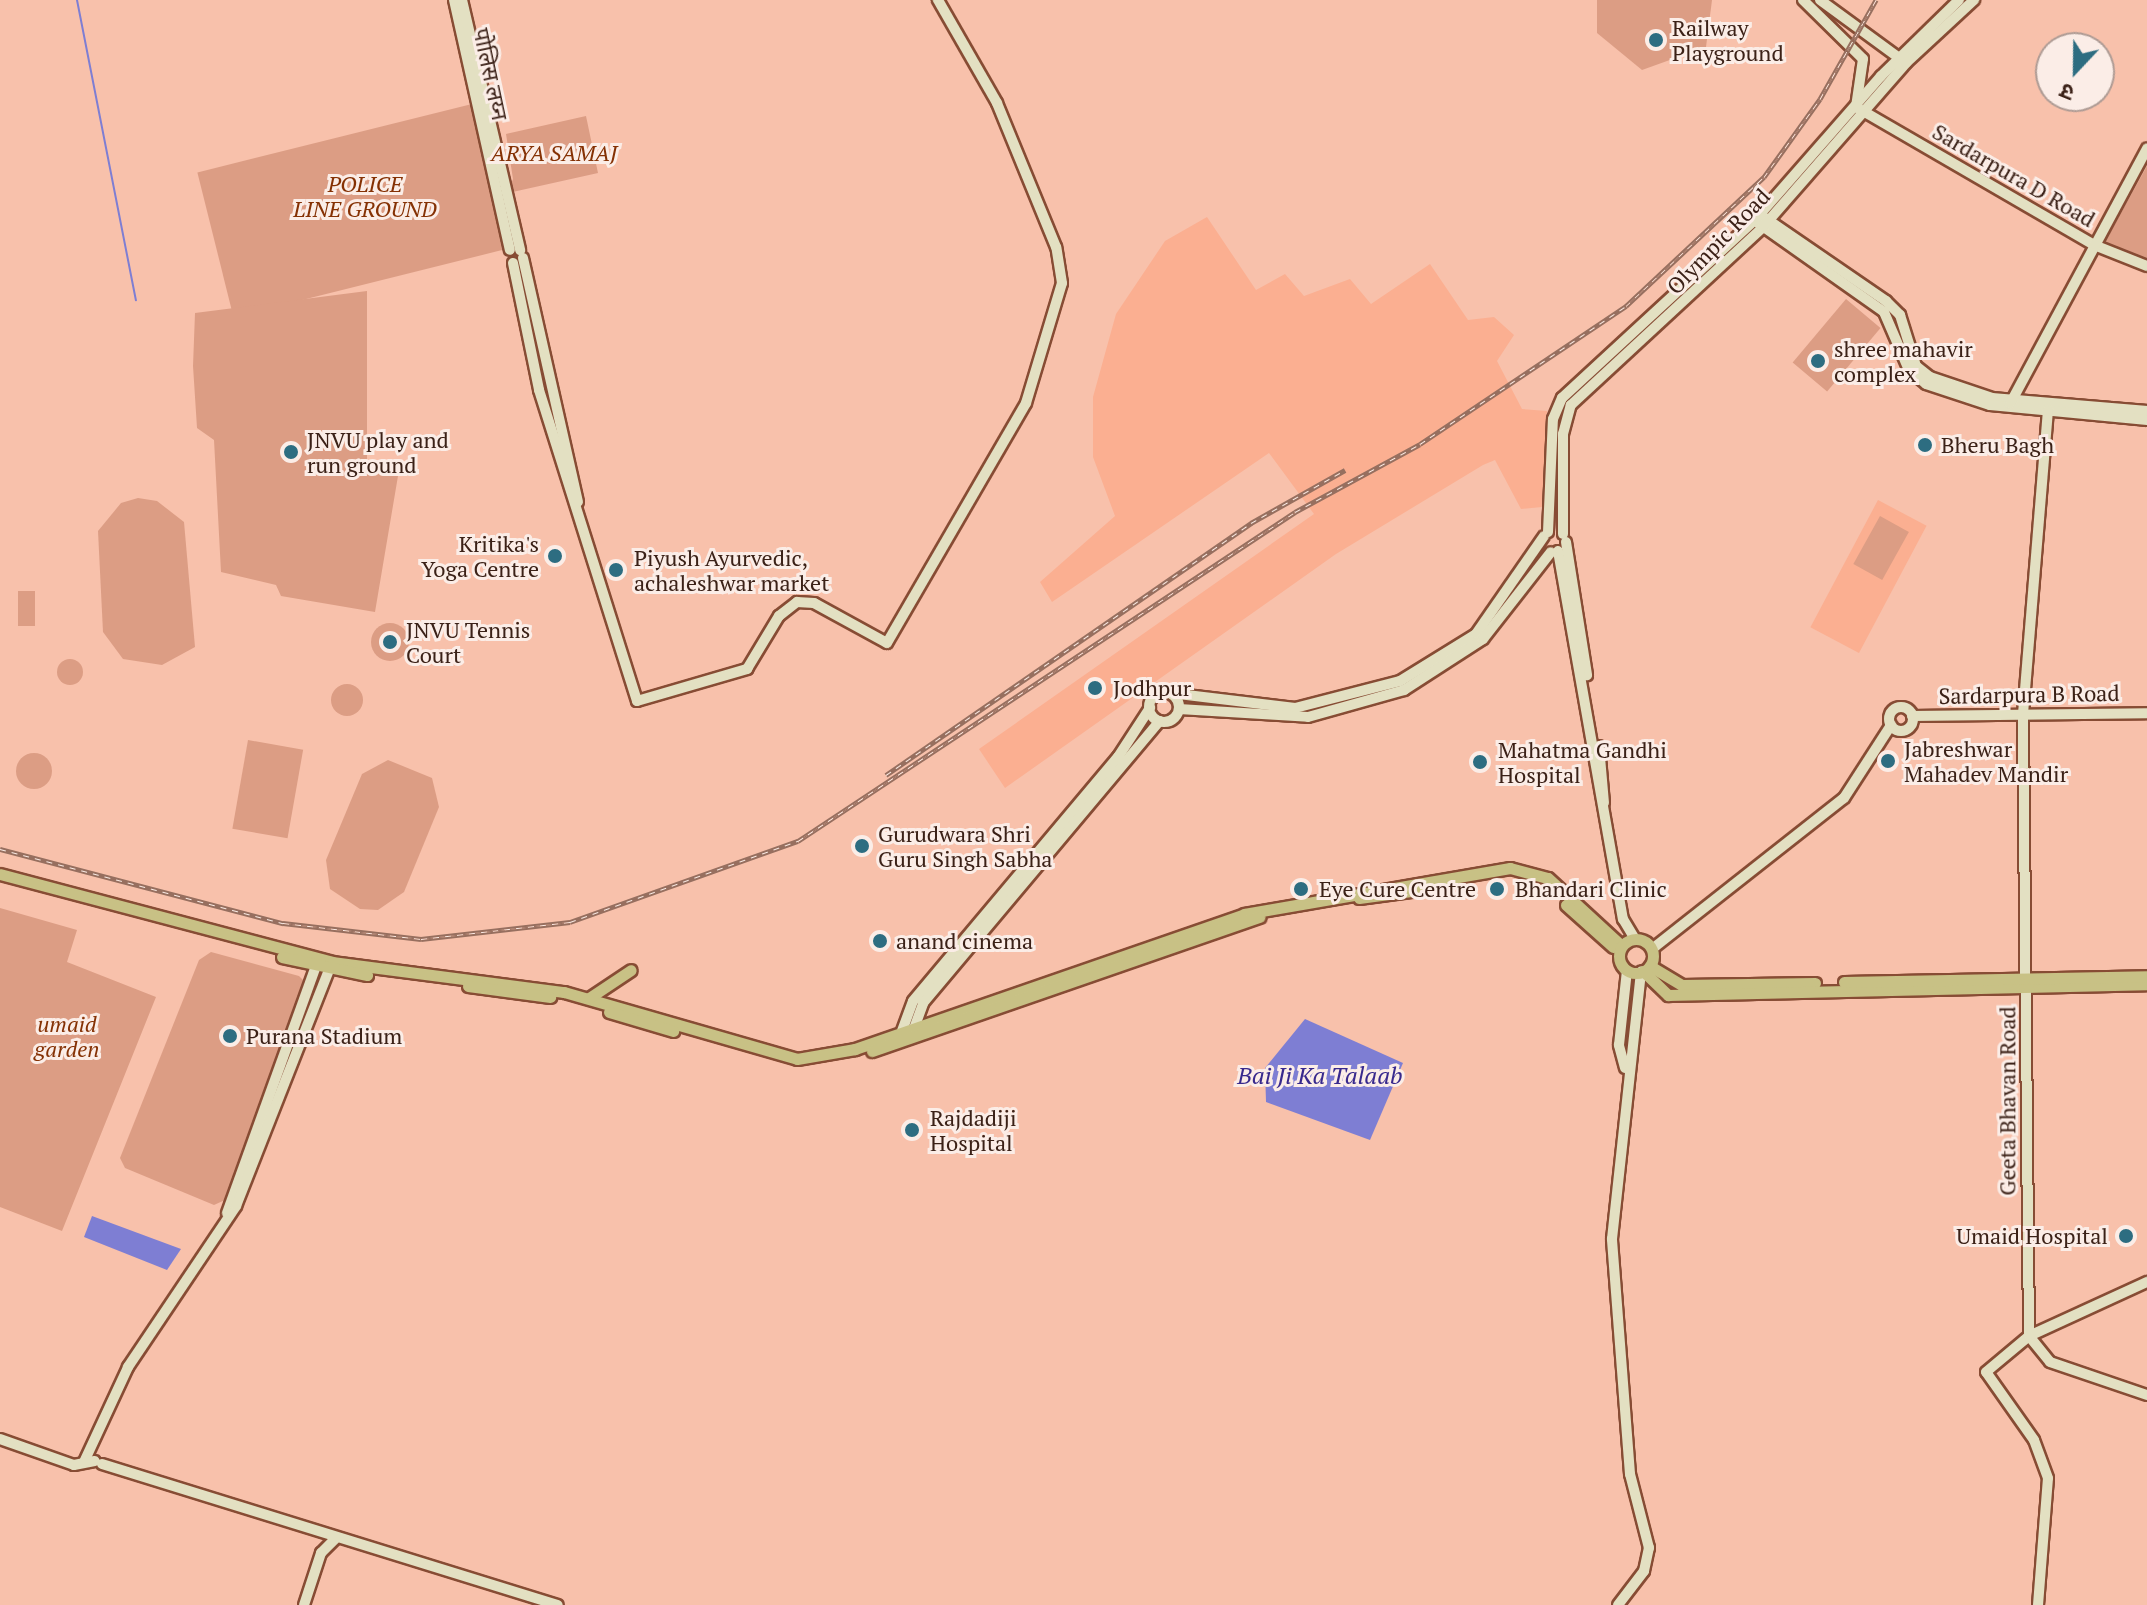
<!DOCTYPE html>
<meta charset="utf-8">
<style>
body{margin:0}
#map{position:relative;width:2147px;height:1605px;overflow:hidden;background:#f8c1ab;font-family:"PT Serif","Noto Sans Devanagari",serif}
div>[style]{position:absolute}
.built>*{inset:0;background:#fbaf91;transform-origin:0 0}
.green>*{inset:0;background:#dc9d84;transform-origin:0 0}
.round{border-radius:50%}
.water>*{inset:0;background:#7e7ed3}
.stream>*{height:2px;margin:-1px;padding:0 1px;transform-origin:1px;border-radius:1px;background:#7e7ed3}
.roads{filter:drop-shadow(2px 0 #874c34) drop-shadow(-2px 0 #874c34) drop-shadow(0 2px #874c34) drop-shadow(0 -2px #874c34)}
.secondary>*{height:10px;margin:-5px;padding:0 5px;transform-origin:5px;border-radius:5px;background:#e3e0c2}
.secondary>.ring{margin:-5px;padding:0;box-sizing:content-box;background:none;border:10px solid #e3e0c2;border-radius:50%}
.primary>*{height:11px;margin:-5.5px;padding:0 5.5px;transform-origin:5.5px;border-radius:5.5px;background:#c8c185}
.primary>.ring{margin:-5.5px;padding:0;box-sizing:content-box;background:none;border:11px solid #c8c185;border-radius:50%}
.rail>*{height:5px;margin-top:-2.5px;transform-origin:0;background:repeating-linear-gradient(90deg,#fbede7 0 6px,#976f5f 0 12px);box-sizing:border-box;border-block:2px solid #976f5f}
.dots>*{width:22px;height:22px;translate:-50% -50%;box-sizing:border-box;border:4px solid #fbede7;border-radius:50%}
span{translate:-50% -50%;white-space:nowrap;text-align:center;line-height:1.15;-webkit-text-stroke:6px #fbede7;paint-order:stroke}
.poi-label{font-size:22px;color:#3b2117}
.left{translate:0 -50%;text-align:left}
.right{translate:-100% -50%;text-align:right}
.street-label{font-size:22px;color:#3b2117}
.park-label{font-size:22px;color:#853104;font-style:italic}
.water-label{font-size:24px;color:#38298d;font-style:italic}
.north{position:absolute;left:2035px;top:32px;width:80px;height:80px;box-sizing:border-box;background:#fbede7;border:2px solid #ae9b94;border-radius:50%;rotate:202deg;font-size:22px;font-weight:700;line-height:32px;text-align:center;color:#3b2117}
.north::after{content:'';display:block;margin:auto;width:28px;height:36px;background:#2d6d81;clip-path:polygon(50% 0,100% 100%,50% 72%,0 100%)}
</style>
<div id="map">
<div class="built">
<div style="clip-path:polygon(1207px 217px,1256px 290px,1285px 274px,1304px 296px,1350px 279px,1371px 304px,1430px 264px,1468px 320px,1494px 317px,1514px 335px,1497px 361px,1522px 409px,1547px 411px,1542px 507px,1521px 509px,1495px 460px,1483px 465px,1336px 554px,1005px 788px,979px 749px,1314px 514px,1269px 453px,1052px 602px,1040px 582px,1115px 516px,1093px 457px,1093px 397px,1116px 314px,1165px 241px)"></div>
<div style="left:1878px;top:500px;width:55px;height:144px;rotate:28deg"></div>
</div>
<div class="green">
<div style="clip-path:polygon(1597px 0,1712px 0,1706px 47px,1642px 70px,1597px 33px)"></div>
<div style="left:472px;top:104px;width:149px;height:283px;rotate:76deg"></div>
<div style="clip-path:polygon(586px 116px,598px 173px,508px 193px,513px 179px,506px 134px)"></div>
<div style="clip-path:polygon(2147px 166px,2147px 260px,2105px 242px)"></div>
<div style="clip-path:polygon(367px 291px,367px 466px,398px 476px,375px 612px,281px 596px,276px 585px,221px 572px,214px 440px,197px 428px,193px 366px,195px 313px)"></div>
<div style="left:1846px;top:299px;width:45px;height:83px;rotate:40deg"></div>
<div style="clip-path:polygon(138px 498px,157px 501px,184px 522px,195px 647px,162px 665px,123px 659px,103px 632px,98px 531px,121px 503px)"></div>
<div style="left:1880px;top:516px;width:33px;height:55px;rotate:29deg"></div>
<div style="left:18px;top:591px;width:17px;height:35px"></div>
<div class="round" style="left:371px;top:623px;width:38px;height:38px"></div>
<div class="round" style="left:57px;top:659px;width:26px;height:26px"></div>
<div class="round" style="left:331px;top:684px;width:32px;height:32px"></div>
<div style="left:248px;top:740px;width:56px;height:90px;rotate:10deg"></div>
<div class="round" style="left:16px;top:753px;width:36px;height:36px"></div>
<div style="clip-path:polygon(388px 760px,432px 778px,439px 807px,404px 892px,378px 910px,360px 909px,330px 889px,326px 860px,362px 774px)"></div>
<div style="clip-path:polygon(0 908px,77px 930px,67px 962px,156px 997px,62px 1231px,0 1207px)"></div>
<div style="clip-path:polygon(211px 952px,299px 976px,310px 987px,225px 1200px,214px 1205px,125px 1168px,120px 1158px,199px 960px)"></div>
</div>
<div class="water">
<div style="clip-path:polygon(1305px 1019px,1403px 1063px,1370px 1140px,1266px 1102px,1265px 1068px)"></div>
<div style="clip-path:polygon(92px 1216px,181px 1249px,167px 1270px,84px 1237px)"></div>
</div>
<div class="stream">
<div style="left:77px;top:0;width:306px;rotate:78.9deg"></div>
</div>
<div class="roads">
<div class="secondary">
<div style="left:454px;top:0;width:256px;rotate:77.4deg"></div>
<div style="left:462px;top:0;width:257px;rotate:76.9deg"></div>
<div style="left:1803px;top:0;width:84px;rotate:44.5deg"></div>
<div style="left:1863px;top:59px;width:49px;rotate:98.3deg"></div>
<div style="left:1856px;top:107px;width:275px;rotate:30.1deg"></div>
<div style="left:2094px;top:245px;width:57px;rotate:21.6deg"></div>
<div style="left:1820px;top:0;width:102px;rotate:36.2deg"></div>
<div style="left:1765px;top:218px;width:147px;rotate:34.4deg"></div>
<div style="left:1886px;top:301px;width:20px;rotate:45deg"></div>
<div style="left:1900px;top:315px;width:53px;rotate:72.6deg"></div>
<div style="left:1916px;top:366px;width:18px;rotate:38deg"></div>
<div style="left:1930px;top:377px;width:65px;rotate:18.7deg"></div>
<div style="left:1992px;top:398px;width:156px;rotate:4.8deg"></div>
<div style="left:1758px;top:223px;width:154px;rotate:35.2deg"></div>
<div style="left:1884px;top:312px;width:63px;rotate:66.7deg"></div>
<div style="left:1909px;top:370px;width:22px;rotate:39deg"></div>
<div style="left:1926px;top:384px;width:67px;rotate:18.2deg"></div>
<div style="left:1990px;top:405px;width:158px;rotate:5.5deg"></div>
<div style="left:523px;top:258px;width:250px;rotate:77.3deg"></div>
<div style="left:513px;top:263px;width:130px;rotate:78.4deg"></div>
<div style="left:539px;top:390px;width:326px;rotate:72.5deg"></div>
<div style="left:637px;top:701px;width:115px;rotate:-16.2deg"></div>
<div style="left:747px;top:669px;width:62px;rotate:-58.9deg"></div>
<div style="left:779px;top:616px;width:23px;rotate:-38deg"></div>
<div style="left:797px;top:602px;width:17px;rotate:3deg"></div>
<div style="left:814px;top:603px;width:83px;rotate:28.7deg"></div>
<div style="left:887px;top:643px;width:277px;rotate:-59.9deg"></div>
<div style="left:1026px;top:403px;width:125px;rotate:-73.3deg"></div>
<div style="left:1062px;top:283px;width:36px;rotate:-99deg"></div>
<div style="left:1056px;top:247px;width:156px;rotate:-112.3deg"></div>
<div style="left:997px;top:103px;width:119px;rotate:-119.8deg"></div>
<div style="left:2010px;top:404px;width:290px;rotate:-61.8deg"></div>
<div style="left:2048px;top:410px;width:305px;rotate:94.7deg"></div>
<div style="left:2023px;top:714px;width:622px;rotate:89.45deg"></div>
<div style="left:2029px;top:1336px;width:33px;rotate:51deg"></div>
<div style="left:2050px;top:1362px;width:102px;rotate:18.8deg"></div>
<div style="left:1548px;top:532px;width:113px;rotate:-87.5deg"></div>
<div style="left:1553px;top:419px;width:23px;rotate:-67deg"></div>
<div style="left:1562px;top:398px;width:263px;rotate:-42.7deg"></div>
<div style="left:1755px;top:220px;width:191px;rotate:-48.8deg"></div>
<div style="left:1881px;top:76px;width:109px;rotate:-44.3deg"></div>
<div style="left:1563px;top:534px;width:100px;rotate:-90deg"></div>
<div style="left:1563px;top:434px;width:30px;rotate:-75deg"></div>
<div style="left:1571px;top:405px;width:262px;rotate:-42.8deg"></div>
<div style="left:1763px;top:227px;width:218px;rotate:-48.9deg"></div>
<div style="left:1906px;top:63px;width:93px;rotate:-42.8deg"></div>
<div style="left:1566px;top:542px;width:135px;rotate:81deg"></div>
<div style="left:1558px;top:551px;width:374px;rotate:80deg"></div>
<div style="left:1623px;top:919px;width:23px;rotate:59deg"></div>
<div class="ring" style="left:1149px;top:692px;width:20px;height:20px"></div>
<div style="left:1170px;top:693px;width:126px;rotate:6.8deg"></div>
<div style="left:1295px;top:708px;width:108px;rotate:-14.4deg"></div>
<div style="left:1400px;top:681px;width:89px;rotate:-31.7deg"></div>
<div style="left:1476px;top:634px;width:119px;rotate:-55.2deg"></div>
<div class="ring" style="left:1889px;top:707px;width:14px;height:14px"></div>
<div style="left:1179px;top:709px;width:129px;rotate:3.5deg"></div>
<div style="left:1308px;top:717px;width:100px;rotate:-15.7deg"></div>
<div style="left:1404px;top:690px;width:94px;rotate:-32.8deg"></div>
<div style="left:1483px;top:639px;width:110px;rotate:-52deg"></div>
<div style="left:1912px;top:716px;width:235px;rotate:-0.7deg"></div>
<div style="left:1599px;top:746px;width:57px;rotate:85deg"></div>
<div style="left:1652px;top:949px;width:244px;rotate:-38.2deg"></div>
<div style="left:1844px;top:798px;width:87px;rotate:-57.2deg"></div>
<div style="left:912px;top:1034px;width:33px;rotate:-70deg"></div>
<div style="left:923px;top:1003px;width:368px;rotate:-50deg"></div>
<div style="left:899px;top:1039px;width:40px;rotate:-69.8deg"></div>
<div style="left:913px;top:1001px;width:319px;rotate:-50deg"></div>
<div style="left:1118px;top:757px;width:59px;rotate:-56.9deg"></div>
<div style="left:1625px;top:1068px;width:24px;rotate:-105deg"></div>
<div style="left:1619px;top:1045px;width:75px;rotate:-83.9deg"></div>
<div style="left:227px;top:1213px;width:269px;rotate:-70.2deg"></div>
<div style="left:0;top:1439px;width:78px;rotate:19.4deg"></div>
<div style="left:74px;top:1465px;width:21px;rotate:-11deg"></div>
<div style="left:84px;top:1462px;width:105px;rotate:-65.1deg"></div>
<div style="left:128px;top:1367px;width:194px;rotate:-56.1deg"></div>
<div style="left:236px;top:1206px;width:262px;rotate:-68.5deg"></div>
<div style="left:102px;top:1464px;width:477px;rotate:17.2deg"></div>
<div style="left:304px;top:1605px;width:55px;rotate:-71.9deg"></div>
<div style="left:321px;top:1553px;width:20px;rotate:-45deg"></div>
<div style="left:1618px;top:1605px;width:43px;rotate:-52.6deg"></div>
<div style="left:1644px;top:1571px;width:24px;rotate:-78deg"></div>
<div style="left:1649px;top:1548px;width:76px;rotate:-104.4deg"></div>
<div style="left:1630px;top:1474px;width:236px;rotate:-94.4deg"></div>
<div style="left:1612px;top:1239px;width:269px;rotate:-83.8deg"></div>
<div style="left:2038px;top:1605px;width:127px;rotate:-85.5deg"></div>
<div style="left:2048px;top:1478px;width:40px;rotate:-110.2deg"></div>
<div style="left:2034px;top:1440px;width:83px;rotate:-125.2deg"></div>
<div style="left:1986px;top:1372px;width:56px;rotate:-39.9deg"></div>
<div style="left:2029px;top:1336px;width:130px;rotate:-24.6deg"></div>
</div>
<div class="primary">
<div style="left:0;top:874px;width:343px;rotate:14.8deg"></div>
<div style="left:332px;top:962px;width:234px;rotate:7.4deg"></div>
<div style="left:564px;top:992px;width:242px;rotate:16deg"></div>
<div style="left:797px;top:1059px;width:59px;rotate:-9.8deg"></div>
<div style="left:855px;top:1049px;width:412px;rotate:-19.1deg"></div>
<div style="left:1244px;top:914px;width:270px;rotate:-9.8deg"></div>
<div style="left:1510px;top:868px;width:39px;rotate:15deg"></div>
<div style="left:1548px;top:878px;width:100px;rotate:42.6deg"></div>
<div style="left:1359px;top:898px;width:75px;rotate:-7.7deg"></div>
<div style="left:1566px;top:905px;width:63px;rotate:41.8deg"></div>
<div class="ring" style="left:1619px;top:939px;width:23px;height:23px"></div>
<div style="left:282px;top:957px;width:87px;rotate:12deg"></div>
<div style="left:1650px;top:966px;width:37px;rotate:31deg"></div>
<div style="left:1682px;top:985px;width:133px;rotate:-0.9deg"></div>
<div style="left:1643px;top:971px;width:35px;rotate:44deg"></div>
<div style="left:1668px;top:995px;width:479px;rotate:-1.3deg"></div>
<div style="left:1844px;top:982px;width:303px;rotate:-1.1deg"></div>
<div style="left:468px;top:986px;width:83px;rotate:7.6deg"></div>
<div style="left:589px;top:998px;width:50px;rotate:-33.7deg"></div>
<div style="left:609px;top:1012px;width:67px;rotate:16.5deg"></div>
<div style="left:872px;top:1051px;width:410px;rotate:-19.1deg"></div>
</div>
</div>
<div class="rail">
<div style="left:886px;top:775px;width:444px;rotate:-34.6deg"></div>
<div style="left:1251px;top:523px;width:108px;rotate:-29.4deg"></div>
<div style="left:0;top:849px;width:293px;rotate:14.7deg"></div>
<div style="left:283px;top:923px;width:139px;rotate:6.6deg"></div>
<div style="left:421px;top:939px;width:150px;rotate:-6.5deg"></div>
<div style="left:570px;top:922px;width:242px;rotate:-19.6deg"></div>
<div style="left:798px;top:841px;width:596px;rotate:-33.5deg"></div>
<div style="left:1295px;top:512px;width:142px;rotate:-28.5deg"></div>
<div style="left:1420px;top:444px;width:248px;rotate:-33.8deg"></div>
<div style="left:1626px;top:306px;width:189px;rotate:-43.1deg"></div>
<div style="left:1764px;top:177px;width:96px;rotate:-54.3deg"></div>
<div style="left:1820px;top:99px;width:114px;rotate:-60.5deg"></div>
</div>
<div class="dots">
<div style="left:1656px;top:40px;background:#2d6d81"></div>
<div style="left:1818px;top:361px;background:#2d6d81"></div>
<div style="left:1925px;top:445px;background:#2d6d81"></div>
<div style="left:291px;top:452px;background:#2d6d81"></div>
<div style="left:555px;top:556px;background:#2d6d81"></div>
<div style="left:616px;top:570px;background:#2d6d81"></div>
<div style="left:390px;top:642px;background:#2d6d81"></div>
<div style="left:1095px;top:688px;background:#2d6d81"></div>
<div style="left:1888px;top:761px;background:#2d6d81"></div>
<div style="left:1480px;top:762px;background:#2d6d81"></div>
<div style="left:862px;top:846px;background:#2d6d81"></div>
<div style="left:1301px;top:889px;background:#2d6d81"></div>
<div style="left:1497px;top:889px;background:#2d6d81"></div>
<div style="left:880px;top:941px;background:#2d6d81"></div>
<div style="left:230px;top:1036px;background:#2d6d81"></div>
<div style="left:912px;top:1130px;background:#2d6d81"></div>
<div style="left:2126px;top:1236px;background:#2d6d81"></div>
</div>
<div class="poi-label">
<span class="left" style="left:1672px;top:40px">Railway<br>Playground</span>
<span class="left" style="left:1834px;top:361px">shree mahavir<br>complex</span>
<span class="left" style="left:307px;top:452px">JNVU play and<br>run ground</span>
<span class="left" style="left:1941px;top:445px">Bheru Bagh</span>
<span class="right" style="left:539px;top:556px">Kritika's<br>Yoga Centre</span>
<span class="left" style="left:634px;top:570px">Piyush Ayurvedic,<br>achaleshwar market</span>
<span class="left" style="left:406px;top:642px">JNVU Tennis<br>Court</span>
<span class="left" style="left:1113px;top:688px">Jodhpur</span>
<span class="left" style="left:1904px;top:761px">Jabreshwar<br>Mahadev Mandir</span>
<span class="left" style="left:1498px;top:762px">Mahatma Gandhi<br>Hospital</span>
<span class="left" style="left:878px;top:846px">Gurudwara Shri<br>Guru Singh Sabha</span>
<span class="left" style="left:1319px;top:889px">Eye Cure Centre</span>
<span class="left" style="left:1515px;top:889px">Bhandari Clinic</span>
<span class="left" style="left:896px;top:941px">anand cinema</span>
<span class="left" style="left:246px;top:1036px">Purana Stadium</span>
<span class="left" style="left:930px;top:1130px">Rajdadiji<br>Hospital</span>
<span class="right" style="left:2108px;top:1236px">Umaid Hospital</span>
</div>
<div class="street-label">
<span style="left:491px;top:74px;rotate:78deg">पोलिस लय्न</span>
<span style="left:2014px;top:175px;rotate:30deg">Sardarpura D Road</span>
<span style="left:1718px;top:241px;rotate:-46deg">Olympic Road</span>
<span style="left:2029px;top:694px;rotate:-1deg">Sardarpura B Road</span>
<span style="left:2007px;top:1101px;rotate:-90deg">Geeta Bhavan Road</span>
</div>
<div class="park-label">
<span style="left:554px;top:153px">ARYA SAMAJ</span>
<span style="left:365px;top:196px">POLICE<br>LINE GROUND</span>
<span style="left:67px;top:1036px">umaid<br>garden</span>
</div>
<div class="water-label">
<span style="left:1320px;top:1076px">Bai Ji Ka Talaab</span>
</div>
<div class="north">उ</div>
</div>
